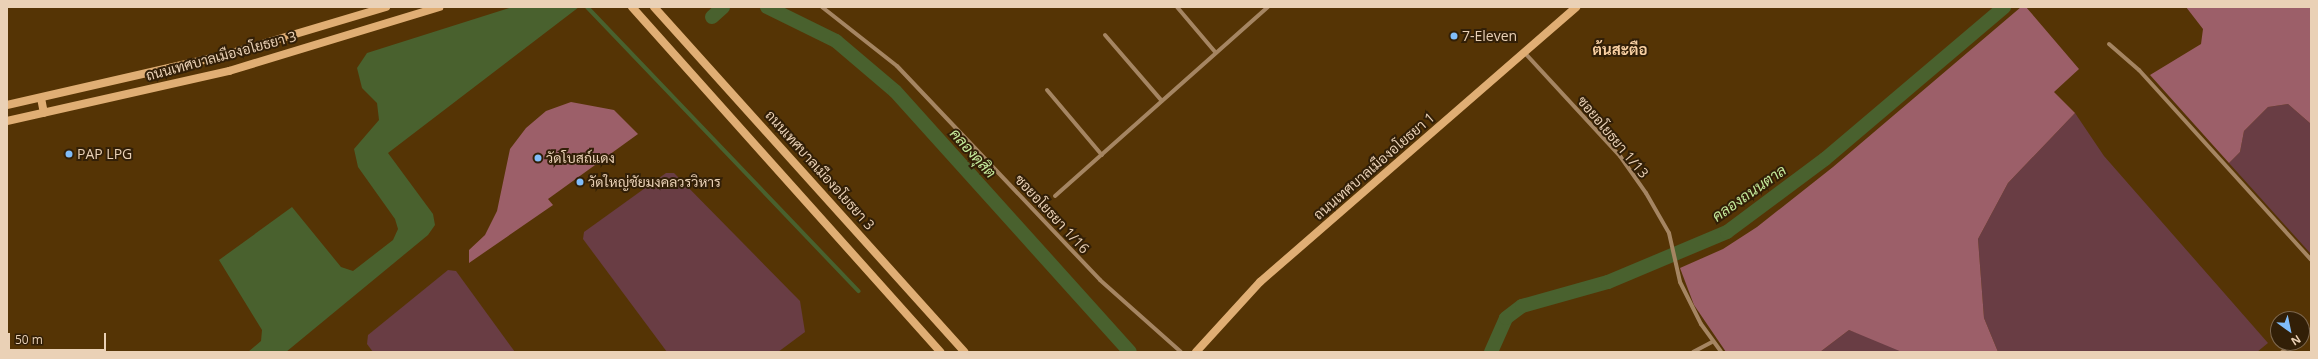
<!DOCTYPE html>
<meta charset="utf-8">
<style>
body{margin:0}
#map{position:relative;width:2318px;height:359px;overflow:hidden;background:#553405;font-family:"Open Sans",Sarabun,sans-serif}
div>[style]{position:absolute}
.green>*{inset:0;background:#693d44}
.forest>*{inset:0;background:#9c5f69}
.water>*{inset:0;background:#49612e}
.stream>*{height:4px;margin:-2px;padding:0 2px;transform-origin:2px;border-radius:2px;background:#49612e}
.canal>*{height:14px;margin:-7px;padding:0 7px;transform-origin:7px;border-radius:7px;background:#49612e}
.street>*{height:4px;margin:-2px;padding:0 2px;transform-origin:2px;border-radius:2px;background:#a58562}
.secondary>*{height:8px;margin:-4px;padding:0 4px;transform-origin:4px;border-radius:4px;background:#e0ae74}
.dots>*{width:11px;height:11px;translate:-50% -50%;box-sizing:border-box;border:2px solid #321f07;border-radius:50%}
span{translate:-50% -50%;white-space:nowrap;text-align:center;line-height:1.15;-webkit-text-stroke:4px #321f07;paint-order:stroke}
.poi-label{font-size:14px;color:#ead1b6}
.left{translate:0 -50%;text-align:left}
.street-label{font-size:14px;color:#ead1b6}
.neighbourhood-label{font-size:15px;color:#f9d0a3;font-weight:700}
.water-label{font-size:15px;color:#c4ea9b;font-style:italic}
.frame{position:absolute;inset:0;border:8px solid #ead1b6;pointer-events:none}
.north{position:absolute;left:2270px;top:311px;width:40px;height:40px;box-sizing:border-box;background:#321f07;border:1px solid #7c664d;border-radius:50%;rotate:147deg;font-size:11px;font-weight:700;line-height:16px;text-align:center;color:#ead1b6}
.north::after{content:'';display:block;margin:auto;width:14px;height:18px;background:#80bdfa;clip-path:polygon(50% 0,100% 100%,50% 72%,0 100%)}
.scale{position:absolute;left:8px;top:333px;width:98px;height:18px;box-sizing:border-box;border:2px solid #ead1b6;border-top:0;padding-left:5px;font-size:12px;line-height:14px;white-space:nowrap;color:#ead1b6;-webkit-text-stroke:3px #321f07;paint-order:stroke}
</style>
<div id="map">
<div class="green">
<div style="clip-path:polygon(2288px 104px,2311px 124px,2311px 254px,2229px 163px,2240px 152px,2244px 131px,2268px 107px)"></div>
<div style="clip-path:polygon(2075px 113px,2104px 156px,2268px 343px,2257px 352px,1998px 352px,1984px 318px,1978px 239px,2008px 183px)"></div>
<div style="clip-path:polygon(666px 173px,674px 173px,800px 301px,805px 332px,778px 352px,667px 352px,583px 239px,584px 232px)"></div>
<div style="clip-path:polygon(448px 270px,456px 271px,515px 352px,373px 352px,367px 344px,368px 335px)"></div>
<div style="clip-path:polygon(1849px 330px,1900px 348px,1902px 352px,1820px 352px)"></div>
</div>
<div class="forest">
<div style="clip-path:polygon(2021px 7px,2026px 7px,2079px 69px,2054px 92px,2075px 113px,2008px 183px,1978px 239px,1984px 318px,1998px 352px,1902px 352px,1849px 330px,1820px 352px,1726px 352px,1694px 305px,1680px 268px,1723px 249px,1757px 227px,1833px 167px)"></div>
<div style="clip-path:polygon(2186px 7px,2311px 7px,2311px 124px,2288px 104px,2268px 107px,2244px 131px,2240px 152px,2229px 163px,2150px 75px,2201px 44px,2203px 29px)"></div>
<div style="clip-path:polygon(571px 102px,614px 110px,638px 134px,548px 199px,553px 205px,469px 263px,469px 250px,485px 235px,497px 211px,510px 149px,526px 128px,546px 111px)"></div>
</div>
<div class="water">
<div style="clip-path:polygon(512px 7px,579px 7px,388px 153px,433px 214px,435px 225px,428px 235px,286px 352px,248px 352px,261px 341px,262px 330px,219px 260px,292px 207px,341px 267px,353px 271px,393px 240px,398px 229px,395px 219px,358px 167px,354px 149px,379px 120px,377px 103px,362px 88px,357px 68px,367px 53px)"></div>
</div>
<div class="stream">
<div style="left:587px;top:7px;width:393px;rotate:46.3deg"></div>
</div>
<div class="canal">
<div style="left:767px;top:7px;width:77px;rotate:26.2deg"></div>
<div style="left:836px;top:41px;width:77px;rotate:40.3deg"></div>
<div style="left:895px;top:91px;width:351px;rotate:48deg"></div>
<div style="left:712px;top:17px;width:15px;rotate:-42deg"></div>
<div style="left:1491px;top:352px;width:37px;rotate:-66deg"></div>
<div style="left:1506px;top:318px;width:20px;rotate:-37deg"></div>
<div style="left:1522px;top:306px;width:89px;rotate:-15.6deg"></div>
<div style="left:1608px;top:282px;width:129px;rotate:-22.8deg"></div>
<div style="left:1727px;top:232px;width:122px;rotate:-36.7deg"></div>
<div style="left:1825px;top:159px;width:235px;rotate:-40.3deg"></div>
</div>
<div class="street">
<div style="left:822px;top:7px;width:95px;rotate:38.2deg"></div>
<div style="left:897px;top:66px;width:295px;rotate:46.5deg"></div>
<div style="left:1100px;top:280px;width:108px;rotate:41.6deg"></div>
<div style="left:1177px;top:7px;width:60px;rotate:49.7deg"></div>
<div style="left:1105px;top:35px;width:87px;rotate:49.2deg"></div>
<div style="left:2109px;top:44px;width:40px;rotate:41deg"></div>
<div style="left:2139px;top:70px;width:256px;rotate:47.8deg"></div>
<div style="left:1524px;top:52px;width:142px;rotate:47.3deg"></div>
<div style="left:1620px;top:156px;width:45px;rotate:54.9deg"></div>
<div style="left:1646px;top:193px;width:46px;rotate:60.1deg"></div>
<div style="left:1669px;top:233px;width:50px;rotate:77.3deg"></div>
<div style="left:1680px;top:282px;width:47px;rotate:63.4deg"></div>
<div style="left:1701px;top:324px;width:34px;rotate:54deg"></div>
<div style="left:1047px;top:90px;width:85px;rotate:49.8deg"></div>
<div style="left:1055px;top:196px;width:285px;rotate:-41.6deg"></div>
<div style="left:2302px;top:336px;width:11px;rotate:-38deg"></div>
<div style="left:1693px;top:352px;width:21px;rotate:-28deg"></div>
<div style="left:2282px;top:352px;width:14px;rotate:-39deg"></div>
</div>
<div class="secondary">
<div style="left:632px;top:7px;width:463px;rotate:48.2deg"></div>
<div style="left:654px;top:7px;width:464px;rotate:48deg"></div>
<div style="left:41px;top:98px;width:15px;rotate:79deg"></div>
<div style="left:7px;top:105px;width:224px;rotate:-12.9deg"></div>
<div style="left:225px;top:55px;width:168px;rotate:-16.6deg"></div>
<div style="left:7px;top:121px;width:228px;rotate:-12.7deg"></div>
<div style="left:229px;top:71px;width:220px;rotate:-16.9deg"></div>
<div style="left:1196px;top:352px;width:95px;rotate:-47.6deg"></div>
<div style="left:1260px;top:282px;width:419px;rotate:-41deg"></div>
</div>
<div class="dots">
<div style="left:1454px;top:36px;background:#80bdfa"></div>
<div style="left:69px;top:154px;background:#80bdfa"></div>
<div style="left:538px;top:158px;background:#80bdfa"></div>
<div style="left:580px;top:182px;background:#80bdfa"></div>
</div>
<div class="poi-label">
<span class="left" style="left:1462px;top:36px">7-Eleven</span>
<span class="left" style="left:77px;top:154px">PAP LPG</span>
<span class="left" style="left:546px;top:158px">วัดโบสถ์แดง</span>
<span class="left" style="left:588px;top:182px">วัดใหญ่ชัยมงคลวรวิหาร</span>
</div>
<div class="street-label">
<span style="left:221px;top:56px;rotate:-15deg">ถนนเทศบาลเมืองอโยธยา 3</span>
<span style="left:1613px;top:137px;rotate:50deg">ซอยอโยธยา 1/13</span>
<span style="left:1374px;top:166px;rotate:-41deg">ถนนเทศบาลเมืองอโยธยา 1</span>
<span style="left:820px;top:170px;rotate:48deg">ถนนเทศบาลเมืองอโยธยา 3</span>
<span style="left:1052px;top:214px;rotate:47deg">ซอยอโยธยา 1/16</span>
</div>
<div class="neighbourhood-label">
<span style="left:1620px;top:50px">ต้นสะตือ</span>
</div>
<div class="water-label">
<span style="left:973px;top:153px;rotate:48deg">คลองดุสิต</span>
<span style="left:1749px;top:193px;rotate:-35deg">คลองถนนตาล</span>
</div>
<div class="frame"></div>
<div class="north">N</div>
<div class="scale">50 m</div>
</div>
